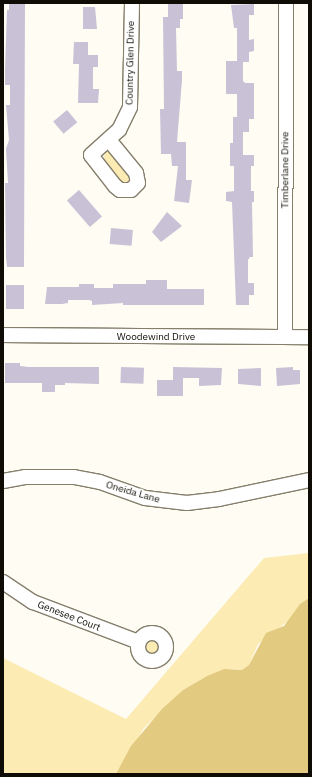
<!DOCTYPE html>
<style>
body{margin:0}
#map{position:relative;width:312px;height:777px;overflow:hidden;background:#fefcf3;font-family:"IBM Plex Sans",sans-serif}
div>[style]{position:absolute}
.green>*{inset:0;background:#fdebb4}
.round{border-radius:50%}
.water>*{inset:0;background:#e2ca80}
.building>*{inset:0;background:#c9c1d5;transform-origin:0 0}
.roads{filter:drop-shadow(1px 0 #847e6b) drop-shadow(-1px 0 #847e6b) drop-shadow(0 1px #847e6b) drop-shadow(0 -1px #847e6b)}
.minor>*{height:14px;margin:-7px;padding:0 7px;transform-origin:7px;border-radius:7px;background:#fff}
.minor>.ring{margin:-7px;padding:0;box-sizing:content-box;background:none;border:14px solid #fff;border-radius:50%}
span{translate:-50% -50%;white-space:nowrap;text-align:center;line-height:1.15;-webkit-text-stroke:3px #fff;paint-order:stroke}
.street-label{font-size:10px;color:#0e0c05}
.frame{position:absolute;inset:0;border:4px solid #0e0c05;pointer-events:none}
</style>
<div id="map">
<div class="green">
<div style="clip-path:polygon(105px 151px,110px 151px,130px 176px,128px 183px,122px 183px,104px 159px)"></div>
<div style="clip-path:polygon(309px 553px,309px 598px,300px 604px,292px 618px,258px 644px,249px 665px,242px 670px,232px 669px,207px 676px,183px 690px,144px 728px,116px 774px,3px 774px,3px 658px,126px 719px,264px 558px)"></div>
<div class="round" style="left:146px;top:640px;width:14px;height:14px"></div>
</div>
<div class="water">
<div style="clip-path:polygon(309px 598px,309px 774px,116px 774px,131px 746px,162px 709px,183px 690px,207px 676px,224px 669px,242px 670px,249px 665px,266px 633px,284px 626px,300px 604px)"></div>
</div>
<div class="building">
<div style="clip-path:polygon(9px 3px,25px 3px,24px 267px,7px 267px,6px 257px,5px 183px,8px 183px,6px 149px,9px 140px,6px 105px,10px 105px,10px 85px,5px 85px,5px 70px,7px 10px,9px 10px)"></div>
<div style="clip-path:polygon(168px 4px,183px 4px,183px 19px,180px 19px,180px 28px,176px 28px,177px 71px,182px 71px,182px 80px,177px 142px,186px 142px,186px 180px,192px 180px,189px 203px,174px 201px,178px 166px,172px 166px,171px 154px,161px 154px,160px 109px,164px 109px,163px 17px,168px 17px)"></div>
<div style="clip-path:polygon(254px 4px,254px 15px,249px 15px,249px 40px,254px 39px,254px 51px,249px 52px,249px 62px,243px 62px,243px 81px,245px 83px,254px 83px,254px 119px,249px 119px,249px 132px,243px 132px,243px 155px,254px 155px,254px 166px,251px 166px,251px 191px,254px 191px,254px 202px,252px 202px,253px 257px,250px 257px,248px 260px,248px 283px,254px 283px,254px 295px,249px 295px,249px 305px,236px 305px,232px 202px,226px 201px,226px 192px,234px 191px,234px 166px,230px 166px,230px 143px,233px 143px,233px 117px,237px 117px,237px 94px,226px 94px,226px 61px,237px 61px,237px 28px,234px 28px,231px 5px)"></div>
<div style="clip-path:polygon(83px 7px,95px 7px,97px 29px,83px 29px)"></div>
<div style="clip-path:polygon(74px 42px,88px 42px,88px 55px,98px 55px,98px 67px,93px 67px,93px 89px,99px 89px,98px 103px,78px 103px,79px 64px,73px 64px)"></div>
<div style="left:67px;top:110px;width:16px;height:18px;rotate:50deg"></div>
<div style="left:79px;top:190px;width:35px;height:16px;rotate:49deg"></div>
<div style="clip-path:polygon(167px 212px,182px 226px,161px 242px,152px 232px)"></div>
<div style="left:111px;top:228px;width:22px;height:16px;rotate:5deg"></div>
<div style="clip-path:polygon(146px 280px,167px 280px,167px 289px,204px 289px,204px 305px,123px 305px,123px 303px,92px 305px,92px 301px,89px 300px,68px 300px,68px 303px,62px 304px,45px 304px,47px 287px,79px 287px,79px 284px,94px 284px,94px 288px,113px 288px,113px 284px,146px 284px)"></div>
<div style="left:6px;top:285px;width:18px;height:24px"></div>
<div style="clip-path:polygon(5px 363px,20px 363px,20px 366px,29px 367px,99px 367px,99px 384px,65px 383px,65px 385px,55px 385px,55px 392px,42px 392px,42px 383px,5px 383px)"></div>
<div style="left:121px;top:367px;width:23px;height:16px;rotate:2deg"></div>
<div style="clip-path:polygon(173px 367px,222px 368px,221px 385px,199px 386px,199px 378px,183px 378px,183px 396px,157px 396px,157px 380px,173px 380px)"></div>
<div style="clip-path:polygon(293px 367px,293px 370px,300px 370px,300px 384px,277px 386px,276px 368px)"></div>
<div style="clip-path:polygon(261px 368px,261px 386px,238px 384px,238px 369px)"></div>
</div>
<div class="roads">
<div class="minor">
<div style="left:109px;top:140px;width:43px;rotate:50.7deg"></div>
<div style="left:136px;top:173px;width:10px;rotate:79deg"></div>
<div style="left:138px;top:183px;width:10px;rotate:135deg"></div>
<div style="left:131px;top:190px;width:11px;rotate:180deg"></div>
<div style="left:120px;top:190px;width:6px;rotate:-141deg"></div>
<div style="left:115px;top:186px;width:39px;rotate:-128deg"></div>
<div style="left:91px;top:155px;width:38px;rotate:-42deg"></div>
<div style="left:119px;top:130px;width:25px;rotate:-64deg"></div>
<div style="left:130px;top:107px;width:104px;rotate:-88.9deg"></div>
<div style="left:3px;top:335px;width:306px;rotate:0.4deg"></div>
<div style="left:285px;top:337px;width:334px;rotate:-89.8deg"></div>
<div style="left:3px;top:481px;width:22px;rotate:-10deg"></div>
<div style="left:25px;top:477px;width:49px"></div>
<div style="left:74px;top:477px;width:26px;rotate:11deg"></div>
<div style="left:100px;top:482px;width:48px;rotate:19.6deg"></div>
<div style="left:145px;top:498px;width:42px;rotate:6.8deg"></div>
<div style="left:187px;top:503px;width:32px;rotate:-7deg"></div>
<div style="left:219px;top:499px;width:92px;rotate:-11.9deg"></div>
<div style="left:3px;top:582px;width:36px;rotate:34deg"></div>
<div style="left:33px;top:602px;width:113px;rotate:20.7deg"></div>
<div class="ring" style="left:138px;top:633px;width:14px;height:14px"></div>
</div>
</div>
<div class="street-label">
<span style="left:130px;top:63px;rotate:-89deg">Country Glen Drive</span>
<span style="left:285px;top:170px;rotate:-90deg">Timberlane Drive</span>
<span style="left:156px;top:337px">Woodewind Drive</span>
<span style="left:133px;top:492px;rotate:16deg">Oneida Lane</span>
<span style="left:69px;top:616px;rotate:21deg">Genesee Court</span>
</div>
<div class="frame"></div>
</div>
